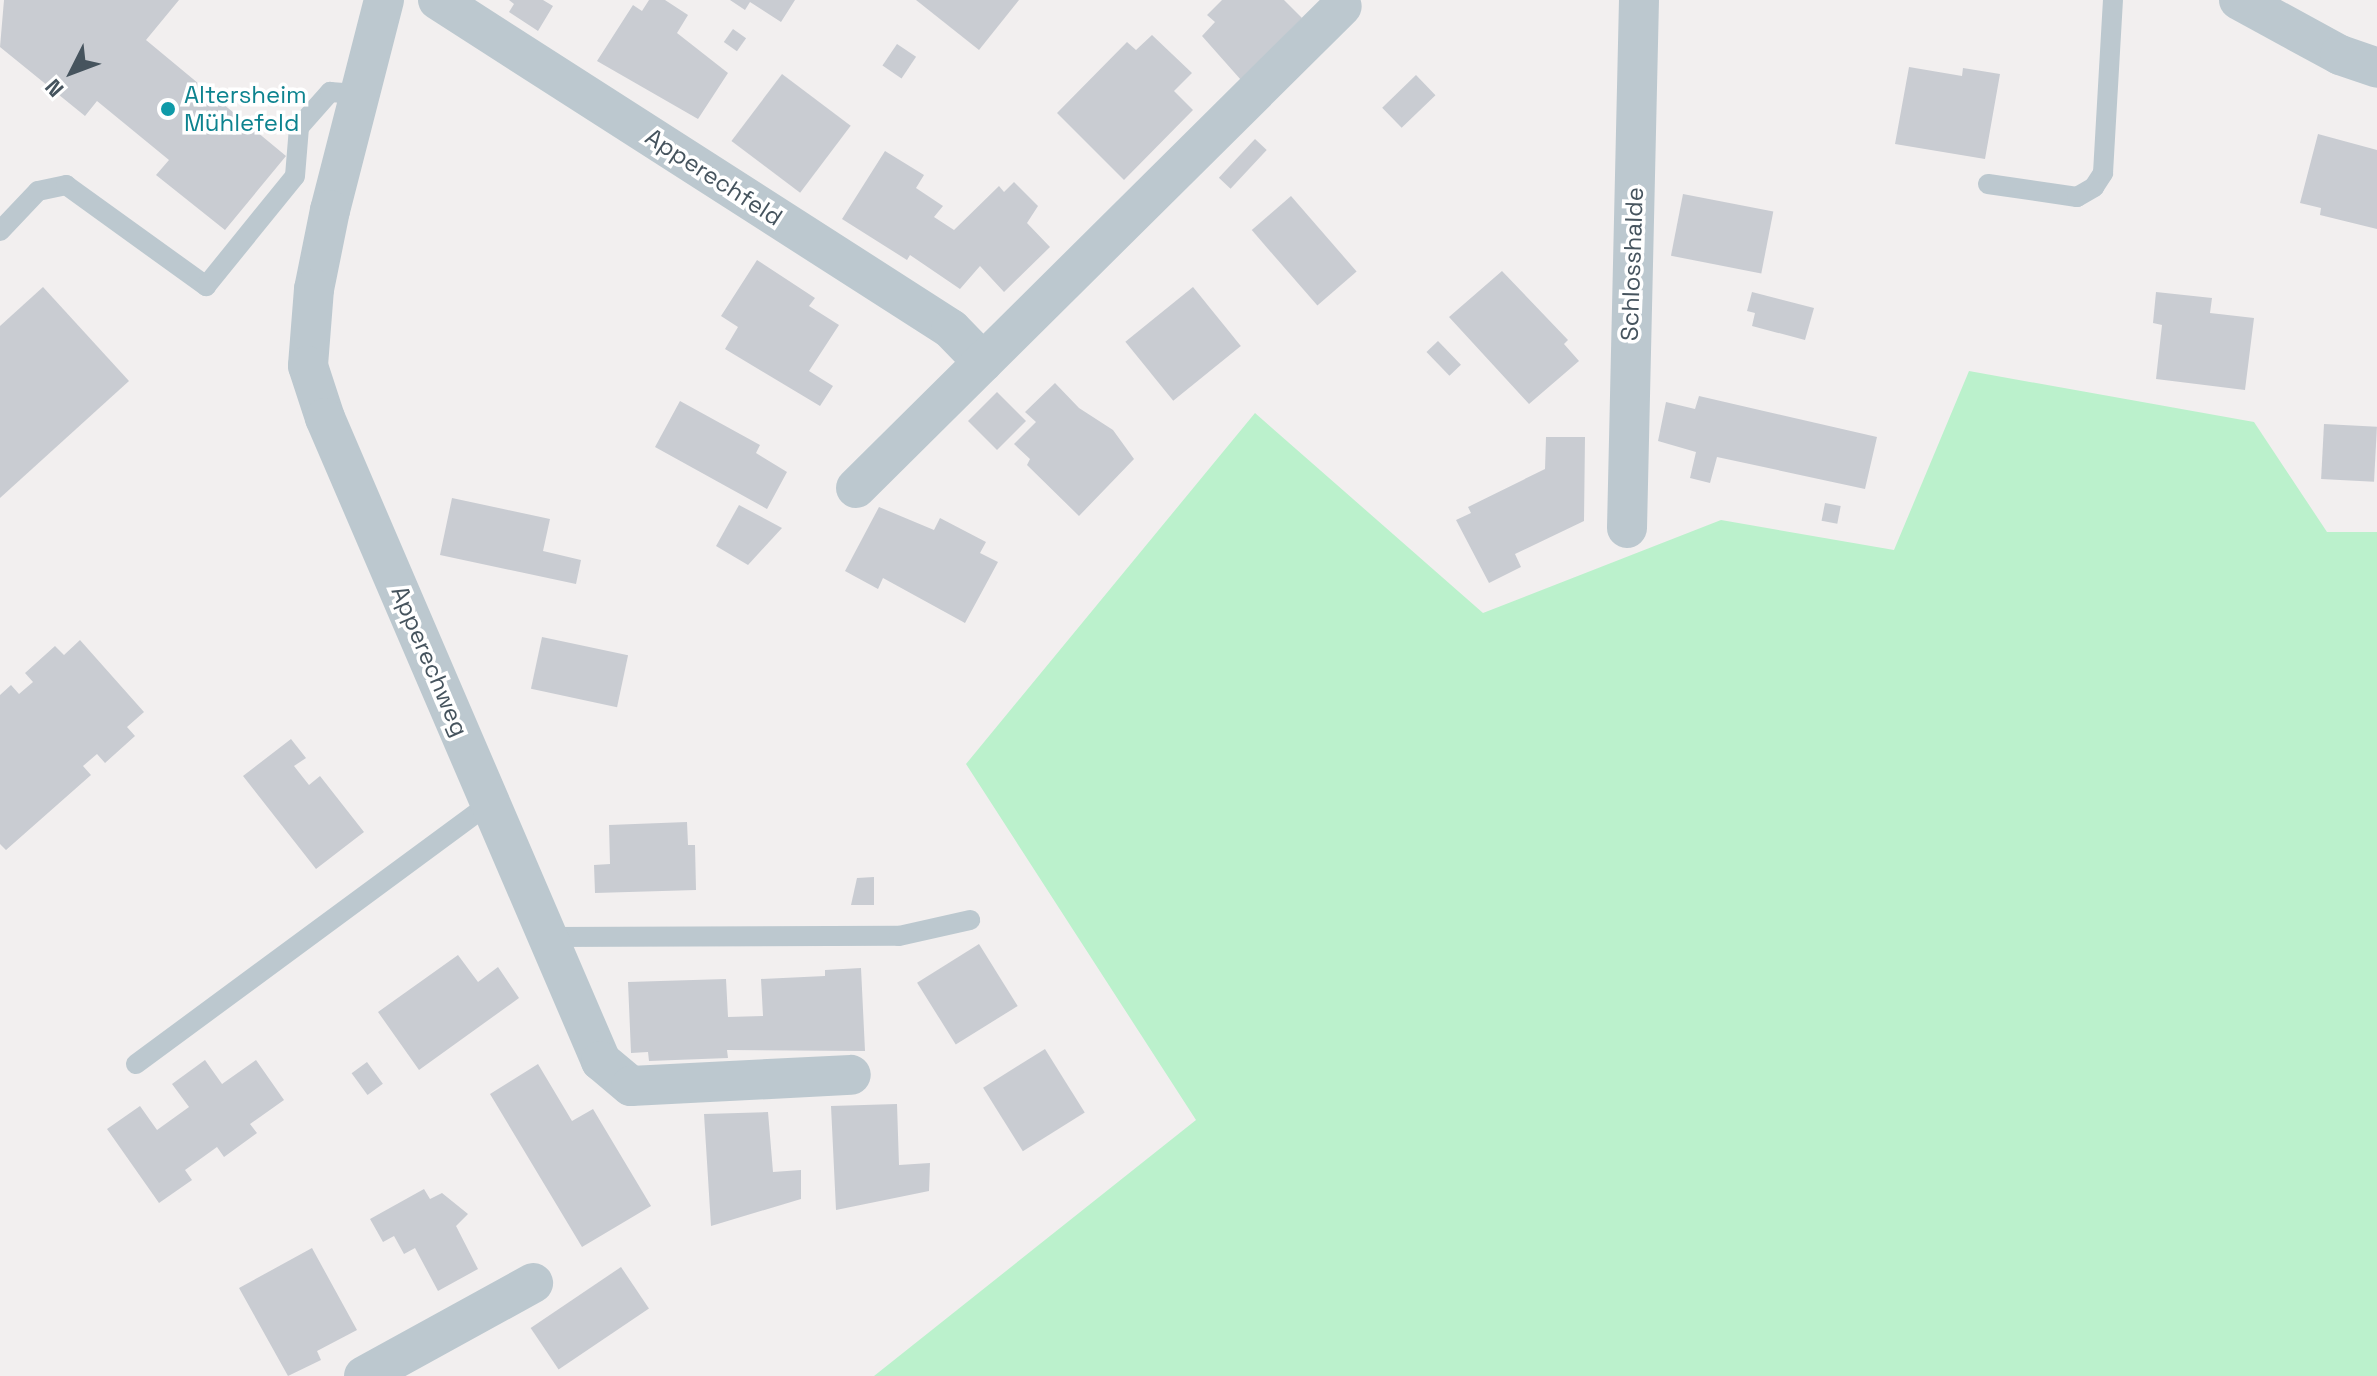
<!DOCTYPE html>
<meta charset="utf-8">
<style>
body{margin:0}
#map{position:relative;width:2377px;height:1376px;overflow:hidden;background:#f2efef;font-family:"Space Grotesk",sans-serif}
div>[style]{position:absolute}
.green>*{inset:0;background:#bbf1cc}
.building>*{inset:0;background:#c9ccd2;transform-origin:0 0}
.lane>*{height:20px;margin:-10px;padding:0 10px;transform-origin:10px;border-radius:10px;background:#bcc8cf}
.street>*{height:40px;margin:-20px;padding:0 20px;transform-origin:20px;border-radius:20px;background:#bcc8cf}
.dots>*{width:22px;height:22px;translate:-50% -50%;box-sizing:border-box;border:4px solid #fff;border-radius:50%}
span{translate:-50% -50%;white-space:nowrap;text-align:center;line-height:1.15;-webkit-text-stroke:7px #fff;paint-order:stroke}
.culture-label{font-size:24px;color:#0d838f}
.left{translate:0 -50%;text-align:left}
.street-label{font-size:24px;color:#46545e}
.north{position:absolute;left:32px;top:32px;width:80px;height:80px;-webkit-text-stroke:6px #fff;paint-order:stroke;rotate:228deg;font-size:22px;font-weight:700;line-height:32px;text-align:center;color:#46545e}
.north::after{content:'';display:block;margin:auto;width:28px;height:36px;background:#46545e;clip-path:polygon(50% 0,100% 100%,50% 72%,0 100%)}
</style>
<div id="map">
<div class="green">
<div style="clip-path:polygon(1969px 371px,2254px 422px,2327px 532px,2377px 532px,2377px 1376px,874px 1376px,1196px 1120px,966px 764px,1255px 413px,1483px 613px,1721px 520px,1894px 550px)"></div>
</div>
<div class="building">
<div style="clip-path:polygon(4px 0,179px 0,146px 40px,286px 156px,225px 230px,156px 175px,169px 160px,97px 101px,85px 116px,0 47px)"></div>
<div style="clip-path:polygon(509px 0,543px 0,553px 6px,538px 31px,509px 12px,514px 4px)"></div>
<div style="clip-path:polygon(649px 0,665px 0,688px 15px,677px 33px,728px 73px,698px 119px,597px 61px,633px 5px,642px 11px)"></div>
<div style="clip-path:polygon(730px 0,795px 0,781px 22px,750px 2px,745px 10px)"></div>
<div style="clip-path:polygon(916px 0,1019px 0,979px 50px)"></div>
<div style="clip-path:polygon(1222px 0,1284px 0,1302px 18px,1241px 80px,1202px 36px,1215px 22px,1207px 15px)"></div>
<div style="left:733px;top:29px;width:16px;height:16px;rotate:35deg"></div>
<div style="clip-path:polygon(1152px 35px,1192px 73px,1174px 91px,1193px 110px,1124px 180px,1057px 113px,1127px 42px,1136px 50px)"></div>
<div style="left:897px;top:44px;width:23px;height:26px;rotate:34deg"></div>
<div style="clip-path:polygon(1909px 67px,1962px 76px,1963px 68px,2000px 74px,1985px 159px,1895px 144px)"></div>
<div style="left:782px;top:74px;width:86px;height:84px;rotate:37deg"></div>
<div style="left:1416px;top:75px;width:28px;height:47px;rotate:46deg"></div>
<div style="clip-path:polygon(2318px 134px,2377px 150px,2377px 229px,2320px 215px,2321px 208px,2300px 203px)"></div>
<div style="left:1255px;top:139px;width:16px;height:53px;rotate:43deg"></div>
<div style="clip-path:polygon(885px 151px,924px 175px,916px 188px,943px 206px,934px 217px,954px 230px,999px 186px,1004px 192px,1014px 182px,1038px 206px,1027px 223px,1050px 247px,1004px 292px,980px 266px,960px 289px,910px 255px,907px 260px,842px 219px)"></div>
<div style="left:1683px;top:194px;width:92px;height:63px;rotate:11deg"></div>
<div style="left:1291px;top:196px;width:100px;height:52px;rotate:49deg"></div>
<div style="clip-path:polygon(757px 260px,815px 298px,809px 306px,839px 325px,809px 371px,833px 386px,820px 406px,725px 349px,738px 327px,721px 316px)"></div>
<div style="clip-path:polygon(1502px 271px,1568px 340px,1564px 344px,1579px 361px,1529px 404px,1449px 317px)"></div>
<div style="clip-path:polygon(43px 287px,129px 381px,0 498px,0 326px)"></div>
<div style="left:1193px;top:287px;width:76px;height:87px;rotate:51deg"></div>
<div style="clip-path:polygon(1752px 292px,1814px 308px,1805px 340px,1752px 326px,1755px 313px,1747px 311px)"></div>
<div style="clip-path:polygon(2156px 292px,2212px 298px,2210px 313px,2254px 318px,2245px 390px,2156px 379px,2162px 325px,2153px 323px)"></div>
<div style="left:1438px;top:341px;width:33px;height:16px;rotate:46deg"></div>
<div style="clip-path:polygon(1055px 383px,1079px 408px,1113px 430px,1134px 459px,1079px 516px,1027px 465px,1030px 459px,1014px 444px,1036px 422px,1025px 412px)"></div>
<div style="left:997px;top:392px;width:41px;height:41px;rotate:45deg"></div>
<div style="clip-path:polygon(1699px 396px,1877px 437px,1865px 489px,1717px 457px,1710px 483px,1690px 478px,1696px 452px,1658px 441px,1666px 402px,1695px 409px)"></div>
<div style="clip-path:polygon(680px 401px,760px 445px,756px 453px,787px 472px,767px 509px,655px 447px)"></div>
<div style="left:2324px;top:424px;width:53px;height:55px;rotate:3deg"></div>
<div style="clip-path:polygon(1546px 437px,1585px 437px,1584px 521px,1515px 554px,1521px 567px,1489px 583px,1456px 520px,1471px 513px,1468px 507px,1545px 469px)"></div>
<div style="clip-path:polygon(452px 498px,550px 519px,543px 551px,581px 560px,576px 584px,440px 555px)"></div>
<div style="left:1825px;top:503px;width:16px;height:18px;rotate:11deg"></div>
<div style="clip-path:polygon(739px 505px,782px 528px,748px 565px,716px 546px)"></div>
<div style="clip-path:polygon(879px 507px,934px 530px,940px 518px,986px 542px,980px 553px,998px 562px,965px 623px,883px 578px,878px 589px,845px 571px)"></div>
<div style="left:542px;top:637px;width:88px;height:53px;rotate:12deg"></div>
<div style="clip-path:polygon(80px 640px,144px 712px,127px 727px,135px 736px,105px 763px,97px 754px,83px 766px,91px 775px,6px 850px,0 844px,0 695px,11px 685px,19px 694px,33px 682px,25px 673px,55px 646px,64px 655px)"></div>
<div style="clip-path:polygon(291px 739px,306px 758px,294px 766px,309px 785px,320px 776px,364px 832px,316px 869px,243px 776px)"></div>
<div style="clip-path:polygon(687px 822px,688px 845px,695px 845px,696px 890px,595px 893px,594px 865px,610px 864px,609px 825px)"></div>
<div style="clip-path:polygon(874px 877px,874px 905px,851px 905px,857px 878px)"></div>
<div style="left:979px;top:944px;width:73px;height:73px;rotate:58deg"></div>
<div style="clip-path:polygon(458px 955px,478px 982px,498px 967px,519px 998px,419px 1070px,378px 1012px)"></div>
<div style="clip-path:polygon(861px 968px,865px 1051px,727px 1050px,728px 1058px,649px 1061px,648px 1052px,631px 1053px,628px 982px,726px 979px,728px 1017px,763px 1016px,761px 979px,825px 976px,825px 970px)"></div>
<div style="left:1045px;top:1049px;width:75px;height:73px;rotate:58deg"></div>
<div style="clip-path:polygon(205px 1060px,222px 1084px,256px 1060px,284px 1100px,250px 1124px,257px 1133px,224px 1157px,217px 1147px,185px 1170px,192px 1180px,159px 1203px,107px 1129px,140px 1106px,157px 1130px,189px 1107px,172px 1084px)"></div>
<div style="left:367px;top:1062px;width:27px;height:19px;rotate:54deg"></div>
<div style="clip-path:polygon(538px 1064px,572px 1121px,593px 1109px,651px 1206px,582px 1247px,490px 1094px)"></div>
<div style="clip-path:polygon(897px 1104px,899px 1165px,930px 1163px,929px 1191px,836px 1210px,831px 1106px)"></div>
<div style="clip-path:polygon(768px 1112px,773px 1172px,801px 1170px,801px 1199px,711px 1226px,704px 1114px)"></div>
<div style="clip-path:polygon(424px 1189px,430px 1199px,442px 1193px,468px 1214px,456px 1226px,478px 1269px,438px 1291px,415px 1248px,404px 1254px,394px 1236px,383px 1242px,370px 1219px)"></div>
<div style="clip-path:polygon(312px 1248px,357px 1330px,317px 1351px,321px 1360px,288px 1376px,239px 1288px)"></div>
<div style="left:621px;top:1267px;width:50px;height:109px;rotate:56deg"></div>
</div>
<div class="lane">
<div style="left:1988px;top:184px;width:90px;rotate:8.3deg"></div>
<div style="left:2077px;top:197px;width:20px;rotate:-30deg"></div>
<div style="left:2094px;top:187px;width:17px;rotate:-57deg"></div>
<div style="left:2103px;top:173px;width:173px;rotate:-86.7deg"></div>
<div style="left:0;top:231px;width:55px;rotate:-46.5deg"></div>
<div style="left:38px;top:191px;width:29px;rotate:-12deg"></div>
<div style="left:66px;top:185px;width:173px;rotate:35.8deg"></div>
<div style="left:206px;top:286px;width:141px;rotate:-51deg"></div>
<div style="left:295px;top:176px;width:49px;rotate:-85.3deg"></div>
<div style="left:299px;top:127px;width:47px;rotate:-48.5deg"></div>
<div style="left:330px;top:92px;width:31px;rotate:4deg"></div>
<div style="left:550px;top:937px;width:349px;rotate:-0.2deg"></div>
<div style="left:899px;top:936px;width:73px;rotate:-12.7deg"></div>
<div style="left:136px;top:1064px;width:442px;rotate:-36.4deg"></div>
</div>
<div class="street">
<div style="left:384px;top:0;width:217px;rotate:104.4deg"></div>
<div style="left:330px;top:210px;width:81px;rotate:101.4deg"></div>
<div style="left:314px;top:289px;width:77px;rotate:94.5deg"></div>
<div style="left:308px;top:366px;width:55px;rotate:71.9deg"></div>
<div style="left:325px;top:418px;width:700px;rotate:66.77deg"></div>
<div style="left:601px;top:1061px;width:39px;rotate:40deg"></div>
<div style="left:631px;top:1086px;width:220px;rotate:-2.9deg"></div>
<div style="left:438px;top:0;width:609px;rotate:32.67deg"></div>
<div style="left:951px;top:329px;width:46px;rotate:45.9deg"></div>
<div style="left:2239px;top:0;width:115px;rotate:28.6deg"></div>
<div style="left:2340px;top:55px;width:39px;rotate:19deg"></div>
<div style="left:856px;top:488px;width:684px;rotate:-44.76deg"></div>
<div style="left:1627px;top:528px;width:528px;rotate:-88.7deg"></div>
<div style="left:364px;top:1376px;width:193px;rotate:-28.8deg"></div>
</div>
<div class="dots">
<div style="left:168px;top:109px;background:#0f9aa8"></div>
</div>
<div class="culture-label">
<span class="left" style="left:184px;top:109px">Altersheim<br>Mühlefeld</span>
</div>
<div class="street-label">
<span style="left:714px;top:177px;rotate:33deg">Apperechfeld</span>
<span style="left:1632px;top:264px;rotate:-88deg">Schlosshalde</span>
<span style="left:430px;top:661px;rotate:67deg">Apperechweg</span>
</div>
<div class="north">N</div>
</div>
